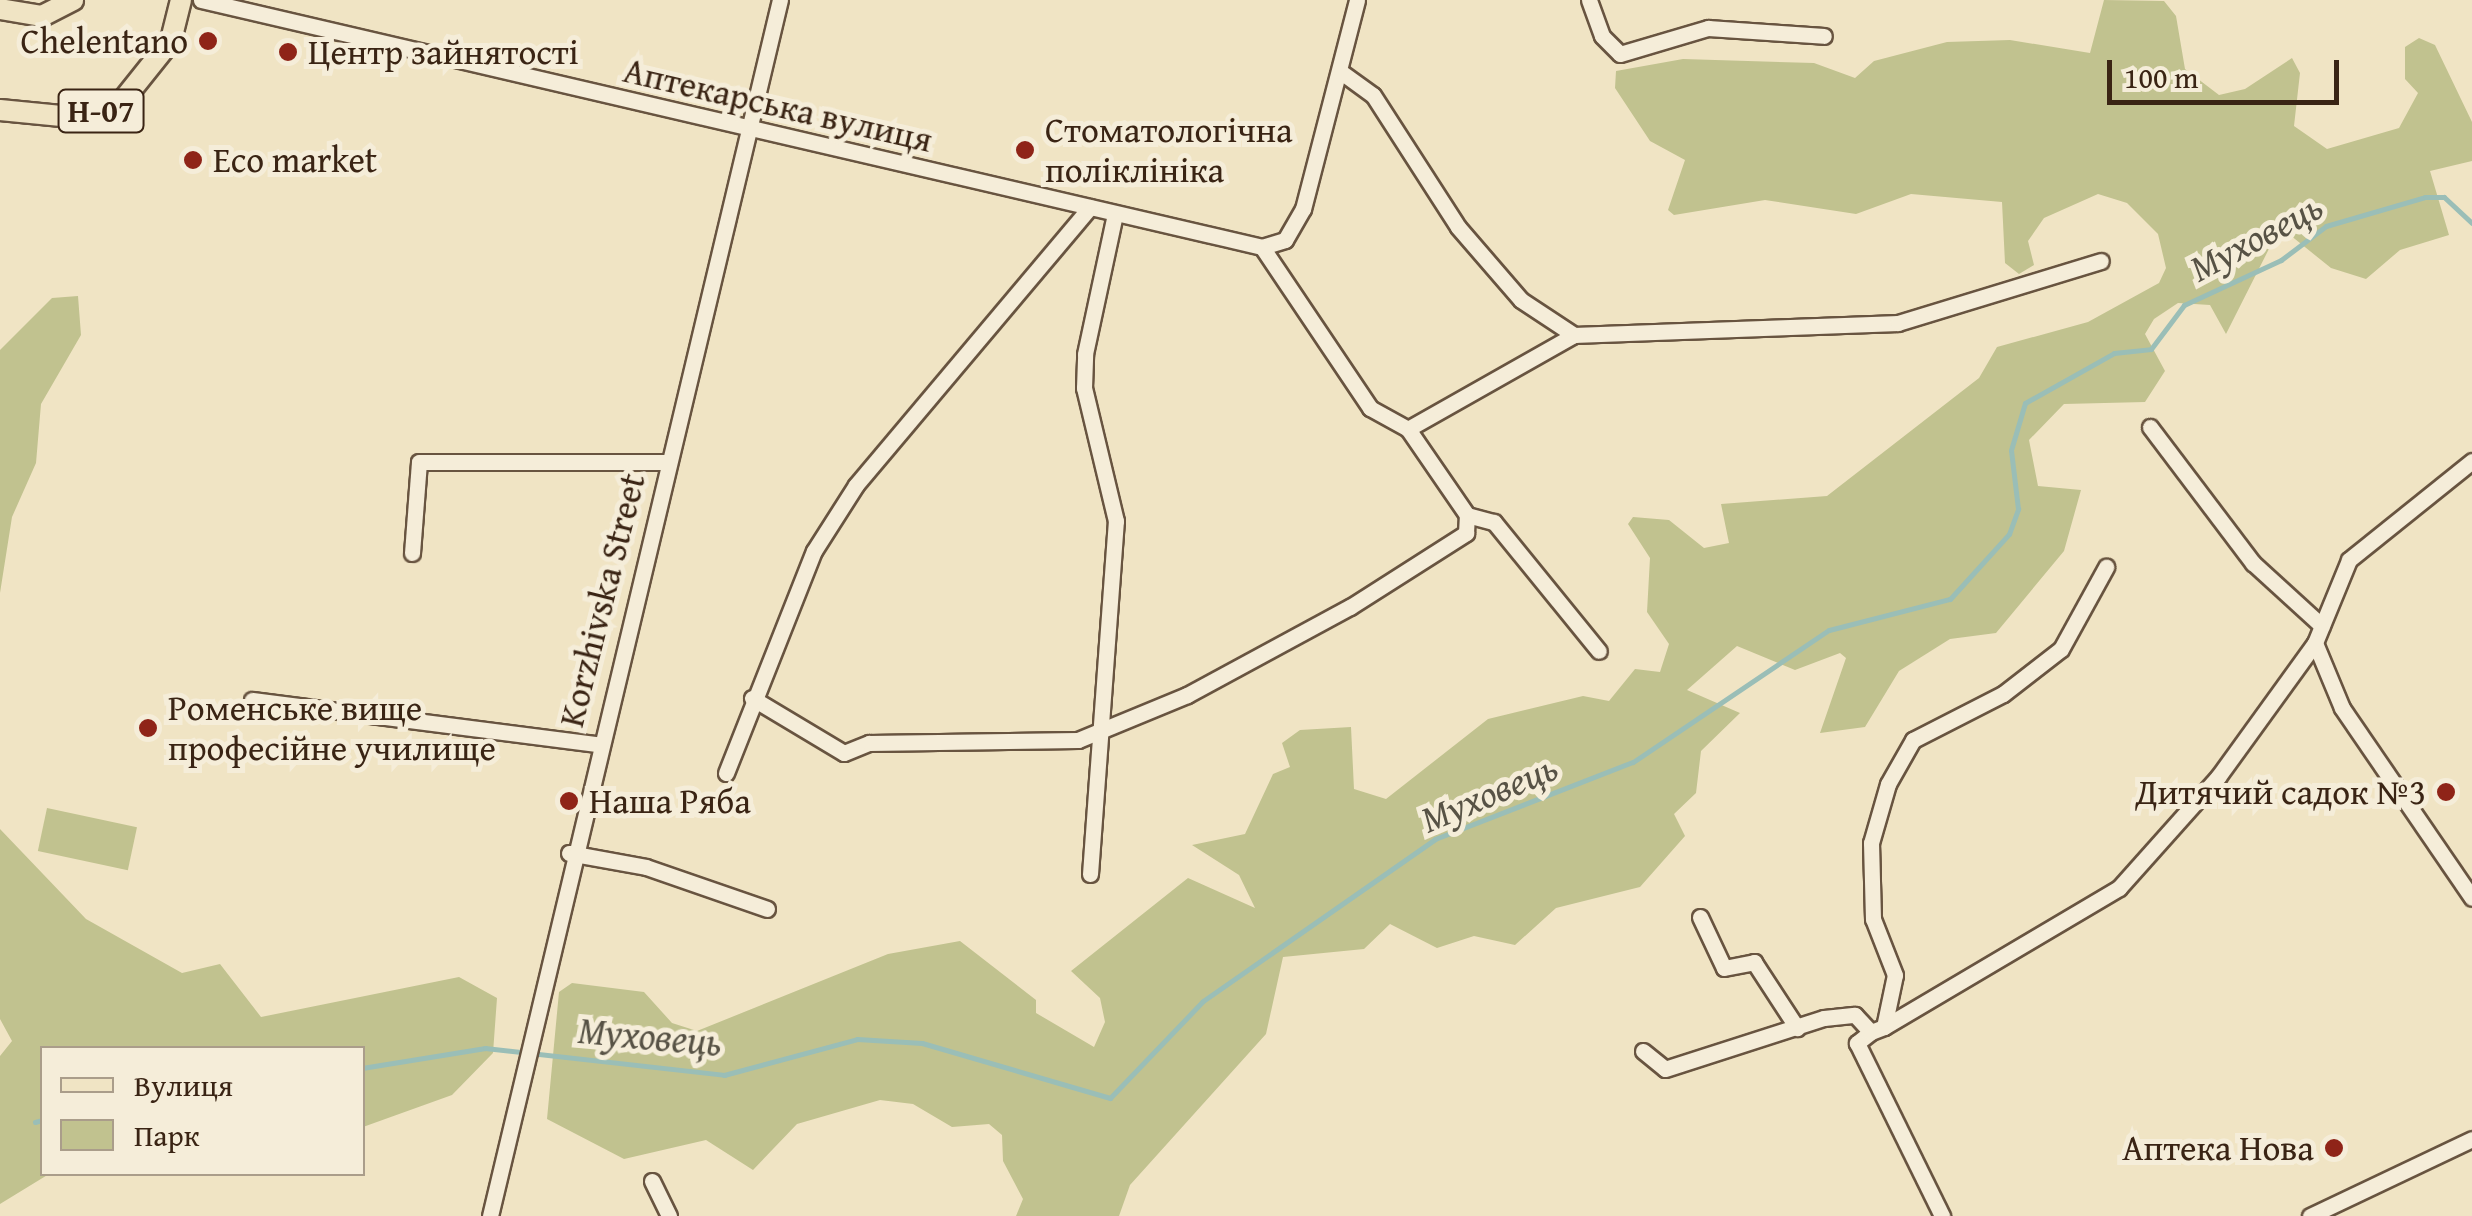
<!DOCTYPE html>
<meta charset="utf-8">
<style>
body{margin:0}
#map{position:relative;width:2472px;height:1216px;overflow:hidden;background:#f0e4c4;font-family:"Gentium Book Plus",serif}
div>[style]{position:absolute}
.green>*{inset:0;background:#c1c28f;transform-origin:0 0}
.stream>*{height:5px;margin:-2.5px;padding:0 2.5px;transform-origin:2.5px;border-radius:2.5px;background:#9abeb7}
.roads{filter:drop-shadow(2px 0 #685440) drop-shadow(-2px 0 #685440) drop-shadow(0 2px #685440) drop-shadow(0 -2px #685440)}
.minor>*{height:15px;margin:-7.5px;padding:0 7.5px;transform-origin:7.5px;border-radius:7.5px;background:#f5edd9}
.major>*{height:20px;margin:-10px;padding:0 10px;transform-origin:10px;border-radius:10px;background:#f0e4c4}
.dots>*{width:28px;height:28px;translate:-50% -50%;box-sizing:border-box;border:5px solid #f5edd9;border-radius:50%}
span{translate:-50% -50%;white-space:nowrap;text-align:center;line-height:1.15;-webkit-text-stroke:10px #f5edd9;paint-order:stroke}
.shield-label span{padding:2px 8px;background:#f5edd9;border:2px solid;border-radius:8px;-webkit-text-stroke-width:0}
.shield-label{font-size:32px;color:#3a2414;font-weight:700}
.poi-label{font-size:35px;color:#3a2414}
.right{translate:-100% -50%;text-align:right}
.left{translate:0 -50%;text-align:left}
.street-label{font-size:35px;color:#3a2414}
.water-label{font-size:38px;color:#575245;font-style:italic}
.legend{position:absolute;left:40px;top:1046px;width:325px;height:130px;box-sizing:border-box;background:#f5edd9;border:2px solid #aa9d8a;margin:0;padding:12px 18px;list-style:none;font-size:30px;color:#3a2414}
.legend li{display:flex;align-items:center;gap:20px;height:50px}
.legend b{width:50px;border:2px solid #aa9d8a}
.scale{position:absolute;left:2107px;top:60px;width:232px;height:45px;box-sizing:border-box;border:5px solid #3a2414;border-top:0;padding-left:12px;font-size:30px;line-height:35px;white-space:nowrap;color:#3a2414;-webkit-text-stroke:8px #f5edd9;paint-order:stroke}
</style>
<div id="map">
<div class="green">
<div style="clip-path:polygon(2104px 0,2164px 1px,2176px 16px,2185px 69px,2219px 95px,2245px 89px,2292px 58px,2300px 73px,2294px 126px,2327px 149px,2399px 128px,2418px 93px,2405px 79px,2405px 47px,2419px 38px,2435px 45px,2472px 122px,2472px 161px,2430px 171px,2449px 235px,2400px 250px,2366px 279px,2331px 268px,2280px 227px,2226px 334px,2210px 305px,2178px 303px,2154px 319px,2145px 334px,2165px 371px,2145px 402px,2064px 404px,2029px 440px,2038px 486px,2081px 490px,2064px 551px,1996px 633px,1950px 639px,1899px 671px,1865px 727px,1820px 733px,1846px 658px,1840px 653px,1795px 670px,1737px 646px,1687px 690px,1740px 713px,1701px 751px,1696px 793px,1674px 814px,1685px 836px,1640px 887px,1556px 908px,1515px 945px,1474px 936px,1437px 948px,1390px 924px,1364px 949px,1283px 957px,1266px 1034px,1130px 1185px,1119px 1216px,1016px 1216px,1023px 1199px,1003px 1161px,1002px 1135px,989px 1124px,952px 1127px,913px 1104px,880px 1100px,797px 1124px,753px 1170px,706px 1140px,624px 1159px,547px 1119px,559px 992px,572px 983px,644px 992px,672px 1023px,697px 1031px,888px 954px,960px 941px,1036px 1000px,1036px 1013px,1094px 1047px,1105px 1022px,1100px 998px,1071px 971px,1188px 878px,1255px 908px,1239px 875px,1192px 845px,1245px 834px,1273px 774px,1290px 767px,1282px 743px,1300px 730px,1351px 727px,1354px 789px,1386px 799px,1488px 719px,1583px 696px,1609px 701px,1635px 669px,1660px 672px,1669px 644px,1647px 612px,1650px 558px,1628px 524px,1633px 517px,1669px 520px,1704px 548px,1729px 543px,1721px 504px,1827px 496px,1979px 378px,1997px 347px,2088px 322px,2159px 283px,2166px 268px,2158px 234px,2127px 203px,2098px 194px,2044px 218px,2028px 241px,2034px 265px,2019px 274px,2005px 263px,2002px 202px,1911px 194px,1856px 214px,1765px 200px,1674px 215px,1668px 210px,1685px 160px,1650px 141px,1615px 88px,1616px 71px,1683px 59px,1814px 63px,1855px 78px,1874px 61px,1947px 42px,2010px 40px,2090px 53px)"></div>
<div style="clip-path:polygon(78px 296px,81px 335px,41px 404px,36px 463px,12px 517px,0 593px,0 350px,52px 298px)"></div>
<div style="left:47px;top:808px;width:92px;height:44px;rotate:12deg"></div>
<div style="clip-path:polygon(0 829px,86px 919px,182px 973px,220px 964px,261px 1017px,459px 977px,497px 998px,493px 1053px,452px 1095px,363px 1127px,362px 1048px,42px 1048px,49px 1174px,0 1204px,0 1056px,12px 1041px,0 1019px)"></div>
</div>
<div class="stream">
<div style="left:362px;top:1068px;width:125px;rotate:-9.2deg"></div>
<div style="left:485px;top:1048px;width:241px;rotate:6.4deg"></div>
<div style="left:724px;top:1075px;width:138px;rotate:-15.1deg"></div>
<div style="left:857px;top:1039px;width:65px;rotate:3.5deg"></div>
<div style="left:922px;top:1043px;width:196px;rotate:16.3deg"></div>
<div style="left:1110px;top:1098px;width:134px;rotate:-46.2deg"></div>
<div style="left:1203px;top:1001px;width:283px;rotate:-34.9deg"></div>
<div style="left:1435px;top:839px;width:212px;rotate:-21.3deg"></div>
<div style="left:1633px;top:762px;width:236px;rotate:-34deg"></div>
<div style="left:1829px;top:630px;width:125px;rotate:-14.4deg"></div>
<div style="left:1950px;top:599px;width:88px;rotate:-47.8deg"></div>
<div style="left:2009px;top:534px;width:27px;rotate:-70deg"></div>
<div style="left:2018px;top:509px;width:59px;rotate:-96.8deg"></div>
<div style="left:2011px;top:450px;width:49px;rotate:-73.4deg"></div>
<div style="left:2025px;top:403px;width:102px;rotate:-29.3deg"></div>
<div style="left:2114px;top:353px;width:37px;rotate:-6deg"></div>
<div style="left:2151px;top:349px;width:55px;rotate:-53.1deg"></div>
<div style="left:2184px;top:305px;width:107px;rotate:-24.9deg"></div>
<div style="left:2281px;top:260px;width:56px;rotate:-37.1deg"></div>
<div style="left:2326px;top:226px;width:103px;rotate:-16.3deg"></div>
<div style="left:2425px;top:197px;width:19px"></div>
<div style="left:2444px;top:197px;width:38px;rotate:43deg"></div>
<div style="left:35px;top:1122px;width:7px;rotate:-16deg"></div>
</div>
<div class="roads">
<div class="minor">
<div style="left:201px;top:0;width:1089px;rotate:13.1deg"></div>
<div style="left:1262px;top:247px;width:24px;rotate:-17deg"></div>
<div style="left:1285px;top:240px;width:36px;rotate:-60deg"></div>
<div style="left:1303px;top:209px;width:216px;rotate:-75.5deg"></div>
<div style="left:1589px;top:0;width:38px;rotate:70deg"></div>
<div style="left:1602px;top:36px;width:25px;rotate:45deg"></div>
<div style="left:1620px;top:54px;width:92px;rotate:-16.5deg"></div>
<div style="left:1708px;top:28px;width:116px;rotate:3.9deg"></div>
<div style="left:1341px;top:72px;width:39px;rotate:36deg"></div>
<div style="left:1373px;top:95px;width:157px;rotate:57.2deg"></div>
<div style="left:1458px;top:227px;width:96px;rotate:49.2deg"></div>
<div style="left:1521px;top:300px;width:64px;rotate:33.4deg"></div>
<div style="left:1574px;top:335px;width:324px;rotate:-2.1deg"></div>
<div style="left:1898px;top:323px;width:212px;rotate:-17deg"></div>
<div style="left:1262px;top:247px;width:194px;rotate:56.1deg"></div>
<div style="left:1370px;top:408px;width:43px;rotate:28.9deg"></div>
<div style="left:1574px;top:335px;width:191px;rotate:150.5deg"></div>
<div style="left:1408px;top:429px;width:104px;rotate:55.5deg"></div>
<div style="left:1467px;top:515px;width:28px;rotate:15deg"></div>
<div style="left:1494px;top:522px;width:166px;rotate:50.9deg"></div>
<div style="left:2150px;top:427px;width:171px;rotate:52.9deg"></div>
<div style="left:2253px;top:563px;width:93px;rotate:42.4deg"></div>
<div style="left:2472px;top:461px;width:158px;rotate:141.2deg"></div>
<div style="left:2349px;top:560px;width:90px;rotate:112.3deg"></div>
<div style="left:2315px;top:643px;width:70px;rotate:67.4deg"></div>
<div style="left:2342px;top:708px;width:230px;rotate:55.6deg"></div>
<div style="left:412px;top:553px;width:91px;rotate:-85.6deg"></div>
<div style="left:419px;top:462px;width:249px"></div>
<div style="left:752px;top:698px;width:107px;rotate:30.9deg"></div>
<div style="left:844px;top:753px;width:27px;rotate:-22deg"></div>
<div style="left:869px;top:743px;width:209px;rotate:-0.8deg"></div>
<div style="left:1078px;top:740px;width:118px;rotate:-22.4deg"></div>
<div style="left:1187px;top:695px;width:185px;rotate:-28.4deg"></div>
<div style="left:1350px;top:607px;width:138px;rotate:-32.5deg"></div>
<div style="left:1466px;top:533px;width:18px;rotate:-87deg"></div>
<div style="left:252px;top:700px;width:348px;rotate:7.3deg"></div>
<div style="left:726px;top:773px;width:239px;rotate:-68.4deg"></div>
<div style="left:814px;top:551px;width:78px;rotate:-57.5deg"></div>
<div style="left:856px;top:485px;width:363px;rotate:-49.9deg"></div>
<div style="left:569px;top:853px;width:78px;rotate:10.3deg"></div>
<div style="left:646px;top:867px;width:128px;rotate:19.1deg"></div>
<div style="left:1090px;top:874px;width:354px;rotate:-85.8deg"></div>
<div style="left:1116px;top:521px;width:137px;rotate:-103.5deg"></div>
<div style="left:1084px;top:388px;width:34px;rotate:-88deg"></div>
<div style="left:1085px;top:354px;width:143px;rotate:-77.9deg"></div>
<div style="left:1700px;top:917px;width:56px;rotate:64.8deg"></div>
<div style="left:1724px;top:968px;width:31px;rotate:-11deg"></div>
<div style="left:1754px;top:962px;width:79px;rotate:56.9deg"></div>
<div style="left:1884px;top:1027px;width:273px;rotate:-30.6deg"></div>
<div style="left:2119px;top:888px;width:149px;rotate:-48.3deg"></div>
<div style="left:2218px;top:777px;width:165px;rotate:-54.1deg"></div>
<div style="left:1871px;top:1032px;width:18px;rotate:142deg"></div>
<div style="left:1857px;top:1043px;width:193px;rotate:63.8deg"></div>
<div style="left:1643px;top:1051px;width:28px;rotate:39deg"></div>
<div style="left:1665px;top:1069px;width:167px;rotate:-17.8deg"></div>
<div style="left:1824px;top:1018px;width:31px;rotate:-6deg"></div>
<div style="left:1855px;top:1015px;width:23px;rotate:47deg"></div>
<div style="left:1871px;top:1032px;width:14px;rotate:-21deg"></div>
<div style="left:1884px;top:1027px;width:53px;rotate:-78.1deg"></div>
<div style="left:1895px;top:975px;width:60px;rotate:-111.4deg"></div>
<div style="left:1873px;top:919px;width:76px;rotate:-91.5deg"></div>
<div style="left:1871px;top:843px;width:61px;rotate:-73.9deg"></div>
<div style="left:1888px;top:784px;width:51px;rotate:-60.4deg"></div>
<div style="left:1913px;top:740px;width:101px;rotate:-27.1deg"></div>
<div style="left:2003px;top:694px;width:73px;rotate:-37.8deg"></div>
<div style="left:2061px;top:649px;width:94px;rotate:-61.2deg"></div>
<div style="left:652px;top:1181px;width:39px;rotate:64deg"></div>
<div style="left:490px;top:1216px;width:1250px;rotate:-76.59deg"></div>
<div style="left:2310px;top:1216px;width:179px;rotate:-25.4deg"></div>
</div>
<div class="major">
<div style="left:0;top:9px;width:43px;rotate:9.5deg"></div>
<div style="left:42px;top:16px;width:35px;rotate:-27deg"></div>
<div style="left:0;top:110px;width:82px;rotate:5.6deg"></div>
<div style="left:82px;top:118px;width:40px;rotate:-20.2deg"></div>
<div style="left:120px;top:104px;width:82px;rotate:-51.4deg"></div>
<div style="left:171px;top:40px;width:41px;rotate:-76deg"></div>
</div>
</div>
<div class="dots">
<div style="left:208px;top:41px;background:#8f2418"></div>
<div style="left:288px;top:52px;background:#8f2418"></div>
<div style="left:1025px;top:150px;background:#8f2418"></div>
<div style="left:193px;top:160px;background:#8f2418"></div>
<div style="left:148px;top:728px;background:#8f2418"></div>
<div style="left:2446px;top:792px;background:#8f2418"></div>
<div style="left:569px;top:801px;background:#8f2418"></div>
<div style="left:2334px;top:1148px;background:#8f2418"></div>
</div>
<div class="shield-label">
<span style="left:101px;top:111px">Н-07</span>
</div>
<div class="poi-label">
<span class="right" style="left:188px;top:41px">Chelentano</span>
<span class="left" style="left:308px;top:52px">Центр зайнятості</span>
<span class="left" style="left:1045px;top:150px">Стоматологічна<br>поліклініка</span>
<span class="left" style="left:213px;top:160px">Eco market</span>
<span class="left" style="left:168px;top:728px">Роменське вище<br>професійне училище</span>
<span class="right" style="left:2426px;top:792px">Дитячий садок №3</span>
<span class="left" style="left:589px;top:801px">Наша Ряба</span>
<span class="right" style="left:2314px;top:1148px">Аптека Нова</span>
</div>
<div class="street-label">
<span style="left:778px;top:105px;rotate:13deg">Аптекарська вулиця</span>
<span style="left:602px;top:600px;rotate:-76deg">Korzhivska Street</span>
</div>
<div class="water-label">
<span style="left:2256px;top:237px;rotate:-28deg">Муховець</span>
<span style="left:1489px;top:793px;rotate:-23deg">Муховець</span>
<span style="left:650px;top:1036px;rotate:5deg">Муховець</span>
</div>
<ul class="legend">
<li><b style="height:12px;background:#f0e4c4"></b>Вулиця</li>
<li><b style="height:28px;background:#c1c28f"></b>Парк</li>
</ul>
<div class="scale">100 m</div>
</div>
